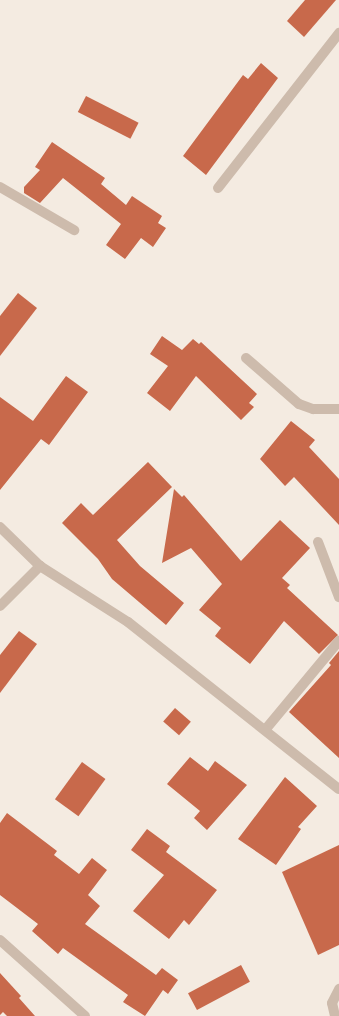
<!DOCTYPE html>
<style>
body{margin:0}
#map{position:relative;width:339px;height:1016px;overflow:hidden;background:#f4ebe1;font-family:"Space Grotesk",sans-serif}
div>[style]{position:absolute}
.building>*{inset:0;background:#c8694b;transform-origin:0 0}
.minor>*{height:10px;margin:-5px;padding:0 5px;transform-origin:5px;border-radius:5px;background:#cdbbac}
.tertiary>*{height:10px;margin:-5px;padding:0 5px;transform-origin:5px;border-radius:5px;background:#cdbbac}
span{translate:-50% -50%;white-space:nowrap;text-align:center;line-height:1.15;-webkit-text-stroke:3px #fbf5ee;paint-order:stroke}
</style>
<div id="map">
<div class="building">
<div style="clip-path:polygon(305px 0,336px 0,304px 37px,287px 21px)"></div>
<div style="clip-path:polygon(261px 63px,278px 78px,206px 175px,183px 156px,243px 75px,248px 79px)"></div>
<div style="left:86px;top:96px;width:59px;height:18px;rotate:27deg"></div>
<div style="clip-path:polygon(52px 142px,105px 178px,101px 184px,126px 205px,132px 196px,162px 216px,158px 223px,166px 228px,153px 247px,141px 238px,125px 259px,106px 245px,121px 224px,63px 178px,40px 203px,24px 193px,24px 187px,40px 170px,35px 167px)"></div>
<div style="clip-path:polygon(18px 293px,37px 308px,0 356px,0 316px)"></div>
<div style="clip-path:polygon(162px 336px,182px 350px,193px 339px,199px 344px,201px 342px,257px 394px,249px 403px,254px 407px,241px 420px,196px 376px,170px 411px,147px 393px,168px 366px,150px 354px)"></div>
<div style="clip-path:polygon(66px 376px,88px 392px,49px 445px,41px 439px,0 490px,0 397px,33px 421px)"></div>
<div style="clip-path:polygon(291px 421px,315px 440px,309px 447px,339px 479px,339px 525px,294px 477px,285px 486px,260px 459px)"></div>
<div style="clip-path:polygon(148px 462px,172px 487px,117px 540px,140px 566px,184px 603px,166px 625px,112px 579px,98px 559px,62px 523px,81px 503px,93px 515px)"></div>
<div style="clip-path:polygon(174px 489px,182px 497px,184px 495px,241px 561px,280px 520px,310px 548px,282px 578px,290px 585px,287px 588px,338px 635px,319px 654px,284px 621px,250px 664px,215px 636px,221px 628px,199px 610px,222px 584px,191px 548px,162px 563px)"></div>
<div style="clip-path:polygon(19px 631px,37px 644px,0 693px,0 655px)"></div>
<div style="clip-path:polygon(339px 651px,339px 758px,289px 712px,331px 665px,329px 663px)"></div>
<div style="left:175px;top:708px;width:21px;height:18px;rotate:41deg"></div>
<div style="clip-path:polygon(190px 757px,208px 771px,215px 761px,247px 785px,207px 830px,194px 818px,200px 811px,167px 784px)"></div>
<div style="left:82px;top:762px;width:29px;height:46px;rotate:36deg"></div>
<div style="clip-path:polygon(285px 777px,317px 806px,298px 827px,301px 829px,276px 865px,238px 839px)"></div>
<div style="clip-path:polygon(7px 813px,57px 851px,54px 855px,79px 874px,92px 858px,107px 870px,88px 895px,100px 906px,85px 924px,156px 975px,162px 968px,178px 980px,168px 994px,163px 990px,145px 1016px,123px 1002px,128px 995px,63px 948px,58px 954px,32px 931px,38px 924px,0 895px,0 823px)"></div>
<div style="clip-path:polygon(147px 829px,170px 846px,166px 852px,217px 890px,189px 925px,184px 920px,169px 939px,133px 911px,164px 875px,131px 850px)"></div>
<div style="clip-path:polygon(339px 845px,339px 945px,318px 955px,282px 872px)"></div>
<div style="left:241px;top:965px;width:19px;height:60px;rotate:62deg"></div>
<div style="clip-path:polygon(0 973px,21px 996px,19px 998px,35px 1016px,7px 1016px,3px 1012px,0 1015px)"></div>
</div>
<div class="minor">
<div style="left:0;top:187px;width:86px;rotate:30.2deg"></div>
<div style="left:218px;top:188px;width:197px;rotate:-52deg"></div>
<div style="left:246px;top:358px;width:70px;rotate:41deg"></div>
<div style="left:299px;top:404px;width:15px;rotate:20deg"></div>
<div style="left:313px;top:409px;width:26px"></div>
<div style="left:0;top:527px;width:56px;rotate:44.3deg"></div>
<div style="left:318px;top:542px;width:59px;rotate:69.1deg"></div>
<div style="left:265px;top:730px;width:116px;rotate:-50.3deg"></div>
<div style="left:0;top:940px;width:114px;rotate:41.8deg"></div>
<div style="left:335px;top:1016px;width:13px;rotate:-103deg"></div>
<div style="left:332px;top:1003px;width:16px;rotate:-63deg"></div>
</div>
<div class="tertiary">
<div style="left:0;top:606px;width:57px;rotate:-45deg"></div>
<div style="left:40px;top:566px;width:104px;rotate:32.5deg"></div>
<div style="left:128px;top:622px;width:269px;rotate:38.4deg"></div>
</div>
</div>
